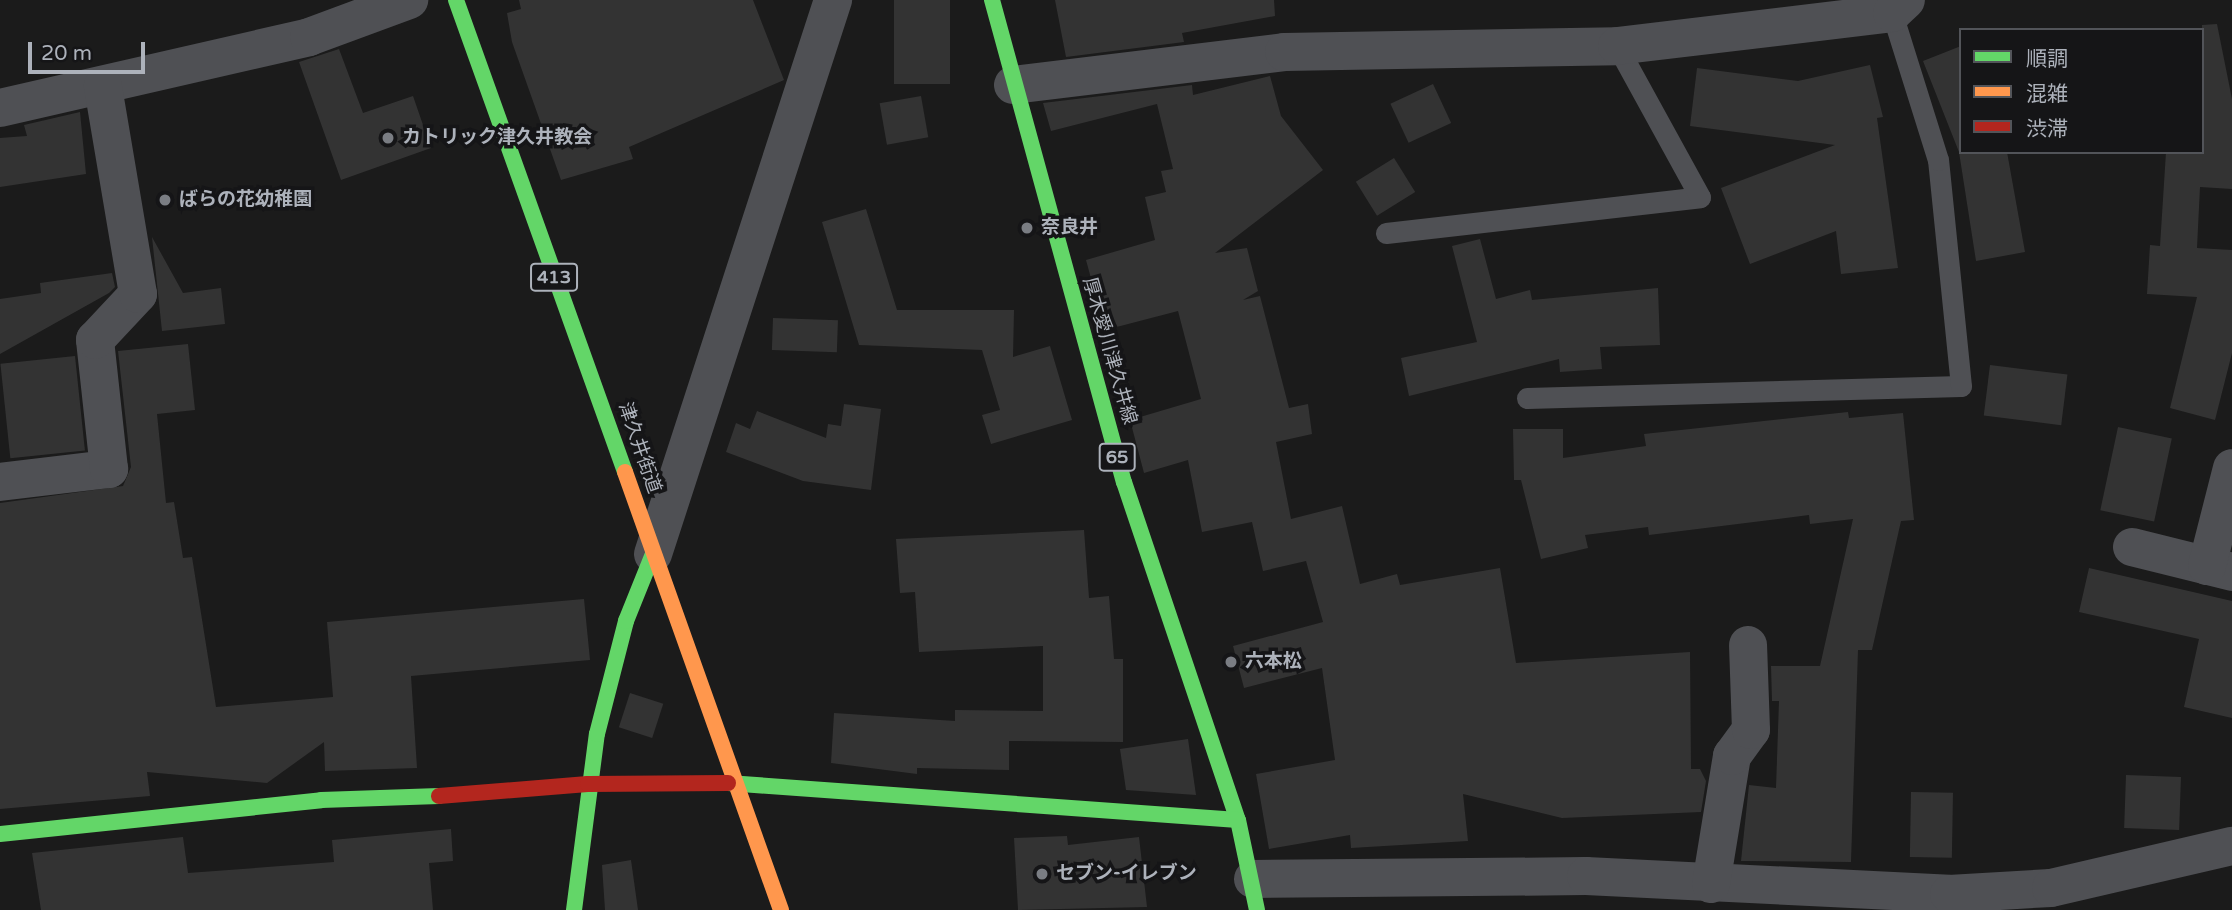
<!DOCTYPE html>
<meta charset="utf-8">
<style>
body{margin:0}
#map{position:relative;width:2232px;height:910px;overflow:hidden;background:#1b1b1b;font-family:"Varela Round","Noto Sans JP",sans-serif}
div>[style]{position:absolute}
.building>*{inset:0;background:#333;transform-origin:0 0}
.lane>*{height:21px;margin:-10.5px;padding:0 10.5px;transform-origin:10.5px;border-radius:10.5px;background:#4f5054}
.street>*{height:38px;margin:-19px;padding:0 19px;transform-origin:19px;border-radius:19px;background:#4f5054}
.fast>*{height:16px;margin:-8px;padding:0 8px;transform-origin:8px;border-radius:8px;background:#63d668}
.slow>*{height:16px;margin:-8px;padding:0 8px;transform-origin:8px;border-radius:8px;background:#ff974d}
.jam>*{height:16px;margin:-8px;padding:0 8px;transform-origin:8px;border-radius:8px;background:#b3261e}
.dots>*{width:19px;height:19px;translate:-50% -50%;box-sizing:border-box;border:4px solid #151517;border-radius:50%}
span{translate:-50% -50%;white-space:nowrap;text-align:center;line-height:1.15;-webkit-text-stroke:7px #151517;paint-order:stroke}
.shield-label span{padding:2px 5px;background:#151517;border:2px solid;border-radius:5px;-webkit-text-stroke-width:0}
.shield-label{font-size:18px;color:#adb2bb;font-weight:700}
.poi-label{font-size:19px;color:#adb2bb;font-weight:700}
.left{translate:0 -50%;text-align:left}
.street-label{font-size:19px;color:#adb2bb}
.legend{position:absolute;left:1959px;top:28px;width:245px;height:126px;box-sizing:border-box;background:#151517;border:2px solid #525459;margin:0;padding:9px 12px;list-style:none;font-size:21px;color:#adb2bb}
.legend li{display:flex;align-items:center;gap:14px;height:35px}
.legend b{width:35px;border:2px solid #525459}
.scale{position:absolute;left:28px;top:42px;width:117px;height:32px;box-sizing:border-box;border:4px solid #adb2bb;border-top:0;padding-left:9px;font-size:21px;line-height:24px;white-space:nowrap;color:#adb2bb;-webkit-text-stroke:5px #151517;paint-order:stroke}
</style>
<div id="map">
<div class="building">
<div style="clip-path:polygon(519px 0,753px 0,784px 80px,629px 147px,633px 159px,561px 180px,512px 42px,507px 13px,521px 9px)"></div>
<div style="left:894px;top:0;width:56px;height:84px"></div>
<div style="clip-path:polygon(1055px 0,1274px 0,1275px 16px,1182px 33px,1184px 42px,1066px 57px)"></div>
<div style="clip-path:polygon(2217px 24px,2232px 99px,2232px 189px,2200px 187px,2197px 248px,2232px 250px,2232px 353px,2215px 420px,2170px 408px,2197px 297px,2147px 294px,2150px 245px,2160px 246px,2166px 152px,2202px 152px,2202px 25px)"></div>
<div style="clip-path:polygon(1961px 46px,1960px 152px,2007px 152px,2025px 252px,1976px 261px,1959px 152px,1923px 61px)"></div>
<div style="clip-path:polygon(339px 49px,363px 113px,413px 96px,431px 148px,341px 180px,299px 62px)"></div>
<div style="clip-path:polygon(1870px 65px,1883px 117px,1877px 118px,1898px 268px,1841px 274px,1836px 231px,1750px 264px,1721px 188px,1835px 145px,1690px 126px,1697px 68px,1798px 81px)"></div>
<div style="clip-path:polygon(1270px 76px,1281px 116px,1323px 170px,1215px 253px,1247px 248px,1258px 291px,1243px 300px,1260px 296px,1289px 408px,1308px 404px,1312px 434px,1276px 442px,1291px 519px,1342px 506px,1360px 584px,1397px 574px,1400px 585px,1500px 568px,1516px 663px,1690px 652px,1691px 769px,1700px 769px,1706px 781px,1701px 812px,1562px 818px,1463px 794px,1468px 841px,1351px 848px,1350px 835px,1269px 849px,1256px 774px,1335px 760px,1322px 668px,1244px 688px,1233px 646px,1323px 622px,1306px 561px,1263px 571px,1252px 522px,1202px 532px,1188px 460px,1144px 473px,1130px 420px,1201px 399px,1178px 311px,1105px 330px,1086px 260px,1155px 240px,1145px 197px,1166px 192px,1161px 171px,1173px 169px,1157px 104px,1051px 131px,1043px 103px,1192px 85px,1193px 95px)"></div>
<div style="left:1433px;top:84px;width:43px;height:47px;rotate:65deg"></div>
<div style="left:921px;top:96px;width:42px;height:42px;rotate:80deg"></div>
<div style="clip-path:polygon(80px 112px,86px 174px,0 187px,0 138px,27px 136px,24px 125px)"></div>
<div style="left:1394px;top:158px;width:40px;height:45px;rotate:58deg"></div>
<div style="clip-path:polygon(866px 209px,897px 310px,1014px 310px,1013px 357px,1050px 346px,1072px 420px,991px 444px,982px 415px,1000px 410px,982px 350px,859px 345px,822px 222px)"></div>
<div style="clip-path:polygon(152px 237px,183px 293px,221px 288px,225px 324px,162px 331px)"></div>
<div style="clip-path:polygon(1480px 239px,1496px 299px,1530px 290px,1532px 300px,1658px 288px,1660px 345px,1600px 347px,1602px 369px,1560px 372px,1559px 359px,1409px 396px,1401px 358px,1477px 342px,1452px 246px)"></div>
<div style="clip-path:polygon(112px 273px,115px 287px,109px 293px,0 354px,0 299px,41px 293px,40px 283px)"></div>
<div style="left:773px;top:318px;width:65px;height:32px;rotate:2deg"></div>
<div style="clip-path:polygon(188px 344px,195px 410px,157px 414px,166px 503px,174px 502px,183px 558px,192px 557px,216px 707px,333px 697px,327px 622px,584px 599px,590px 660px,411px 676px,417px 768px,325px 771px,324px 742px,267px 783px,147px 772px,150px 796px,0 809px,0 503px,123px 486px,131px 467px,118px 351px)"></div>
<div style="left:75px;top:356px;width:95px;height:75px;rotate:84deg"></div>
<div style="left:1990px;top:365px;width:78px;height:51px;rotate:7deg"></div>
<div style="clip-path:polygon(844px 404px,881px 409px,871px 490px,803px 481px,726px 452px,736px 423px,750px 429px,757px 411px,826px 438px,828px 424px,841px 426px)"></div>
<div style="clip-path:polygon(1848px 412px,1849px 418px,1903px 413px,1914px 520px,1901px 521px,1872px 650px,1858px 650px,1851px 862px,1741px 861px,1749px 785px,1776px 788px,1779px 701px,1772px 701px,1771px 666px,1820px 666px,1853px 519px,1810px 524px,1809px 515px,1649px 535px,1648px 527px,1585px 535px,1588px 548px,1541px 559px,1521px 480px,1514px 480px,1513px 429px,1563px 429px,1563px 458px,1646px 446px,1644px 434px)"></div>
<div style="left:2118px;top:427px;width:55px;height:85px;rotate:12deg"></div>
<div style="clip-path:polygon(1084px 530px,1089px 598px,1109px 596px,1114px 659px,1123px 659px,1123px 742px,1009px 741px,1009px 770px,917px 768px,917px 774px,831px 763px,834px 713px,955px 721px,955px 710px,1043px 711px,1043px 646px,919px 652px,915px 592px,900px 593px,896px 539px)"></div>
<div style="clip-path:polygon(2089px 568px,2232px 601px,2232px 718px,2184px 707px,2199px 639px,2079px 612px)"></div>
<div style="left:630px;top:693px;width:35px;height:36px;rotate:18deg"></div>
<div style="clip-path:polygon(1188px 739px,1196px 795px,1126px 790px,1120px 749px)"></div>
<div style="left:2126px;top:775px;width:55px;height:53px;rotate:2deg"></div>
<div style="left:1911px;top:792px;width:42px;height:65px;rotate:1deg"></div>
<div style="clip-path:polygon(451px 829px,453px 861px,429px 863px,433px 910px,41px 910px,32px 853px,183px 837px,188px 873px,334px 862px,332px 840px)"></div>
<div style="clip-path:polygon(1067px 836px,1068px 845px,1139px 837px,1147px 907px,1018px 910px,1014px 838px)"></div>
<div style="clip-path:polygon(631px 860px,638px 910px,605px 910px,602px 865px)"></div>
</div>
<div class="lane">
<div style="left:1386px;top:233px;width:316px;rotate:-6.5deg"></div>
<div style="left:1700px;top:197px;width:172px;rotate:-118.8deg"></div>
<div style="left:1527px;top:398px;width:434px;rotate:-1.6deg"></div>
<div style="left:1961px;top:386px;width:227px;rotate:-95.8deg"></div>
<div style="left:1938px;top:160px;width:154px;rotate:-107.4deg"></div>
</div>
<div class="street">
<div style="left:1013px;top:85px;width:273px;rotate:-6.9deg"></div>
<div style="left:1284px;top:52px;width:333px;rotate:-1deg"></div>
<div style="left:1617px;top:46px;width:277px;rotate:-6.8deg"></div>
<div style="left:1892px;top:13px;width:19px;rotate:-43deg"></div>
<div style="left:0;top:108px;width:317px;rotate:-12.9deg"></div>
<div style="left:309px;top:37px;width:107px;rotate:-20.3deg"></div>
<div style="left:0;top:482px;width:110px;rotate:-6.8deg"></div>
<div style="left:109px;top:469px;width:130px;rotate:-96.2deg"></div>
<div style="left:95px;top:340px;width:63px;rotate:-46.9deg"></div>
<div style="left:138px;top:294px;width:211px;rotate:-99.6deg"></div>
<div style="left:2132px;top:547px;width:103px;rotate:14deg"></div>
<div style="left:653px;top:554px;width:583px;rotate:-72deg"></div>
<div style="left:2207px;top:566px;width:101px;rotate:-75.7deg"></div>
<div style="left:1253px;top:879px;width:333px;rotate:-0.5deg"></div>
<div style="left:1586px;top:876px;width:363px;rotate:2.8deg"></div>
<div style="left:1949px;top:894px;width:102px;rotate:-3.4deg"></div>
<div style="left:2051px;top:888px;width:186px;rotate:-13.1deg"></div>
<div style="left:1711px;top:884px;width:130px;rotate:-80.7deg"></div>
<div style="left:1732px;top:756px;width:32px;rotate:-54deg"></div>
<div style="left:1751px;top:730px;width:85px;rotate:-92deg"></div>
</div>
<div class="fast">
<div style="left:456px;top:0;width:501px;rotate:70.3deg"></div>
<div style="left:992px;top:0;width:500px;rotate:74.7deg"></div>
<div style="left:1124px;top:482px;width:357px;rotate:71.4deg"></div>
<div style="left:1238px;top:820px;width:92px;rotate:78.1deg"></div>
<div style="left:728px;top:783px;width:511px;rotate:4.15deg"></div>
<div style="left:0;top:834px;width:323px;rotate:-6deg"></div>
<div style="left:321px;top:800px;width:118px;rotate:-1.9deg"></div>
<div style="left:574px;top:910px;width:177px;rotate:-82.6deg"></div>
<div style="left:597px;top:734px;width:117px;rotate:-75.6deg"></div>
<div style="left:626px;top:621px;width:72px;rotate:-68.1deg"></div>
</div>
<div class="slow">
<div style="left:625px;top:472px;width:465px;rotate:70.4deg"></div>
</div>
<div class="jam">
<div style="left:439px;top:796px;width:149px;rotate:-4.6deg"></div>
<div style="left:588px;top:784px;width:140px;rotate:-0.4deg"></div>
</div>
<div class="dots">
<div style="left:388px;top:138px;background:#7a7d83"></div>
<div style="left:165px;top:200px;background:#7a7d83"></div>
<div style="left:1027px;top:228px;background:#7a7d83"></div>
<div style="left:1231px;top:662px;background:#7a7d83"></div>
<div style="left:1042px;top:874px;background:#7a7d83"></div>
</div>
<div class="shield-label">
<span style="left:554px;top:277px">413</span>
<span style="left:1117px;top:457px">65</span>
</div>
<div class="poi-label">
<span class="left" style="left:402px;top:138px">カトリック津久井教会</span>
<span class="left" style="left:179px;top:200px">ばらの花幼稚園</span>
<span class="left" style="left:1041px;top:228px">奈良井</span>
<span class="left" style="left:1245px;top:662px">六本松</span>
<span class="left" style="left:1056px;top:874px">セブン-イレブン</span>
</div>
<div class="street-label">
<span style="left:1109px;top:351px;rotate:74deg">厚木愛川津久井線</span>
<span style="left:639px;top:448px;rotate:71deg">津久井街道</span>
</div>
<ul class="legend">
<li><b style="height:9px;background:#63d668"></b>順調</li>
<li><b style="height:9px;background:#ff974d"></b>混雑</li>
<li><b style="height:9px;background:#b3261e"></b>渋滞</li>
</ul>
<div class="scale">20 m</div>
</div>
